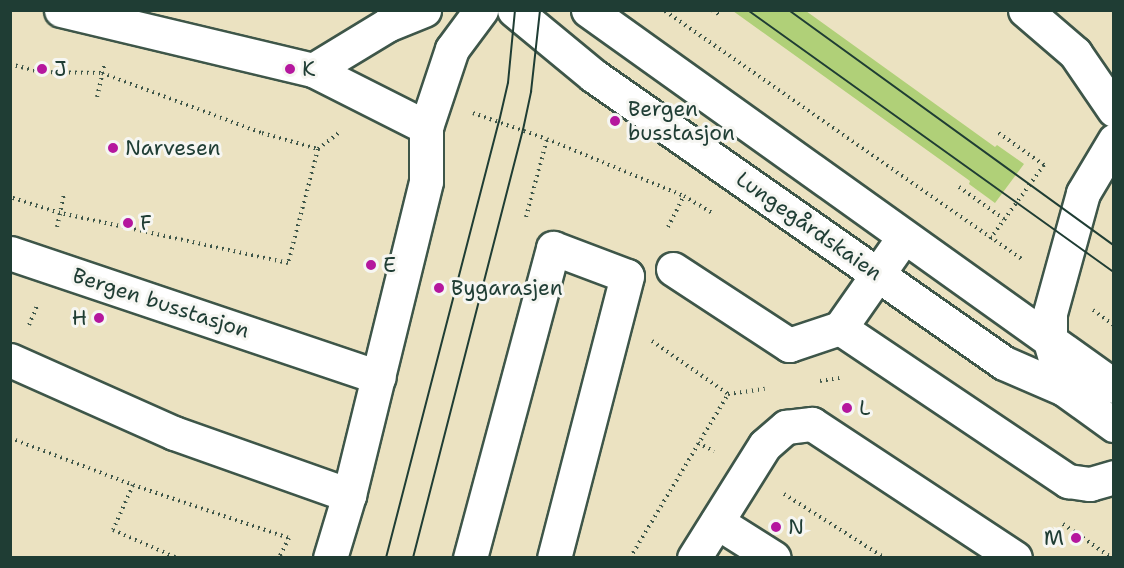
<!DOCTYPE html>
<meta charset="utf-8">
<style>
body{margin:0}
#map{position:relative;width:1124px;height:568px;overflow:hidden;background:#ebe2c1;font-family:"Shantell Sans",sans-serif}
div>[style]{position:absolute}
.green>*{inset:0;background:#b0d078}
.path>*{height:4px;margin-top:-2px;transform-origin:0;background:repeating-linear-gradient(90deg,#3e5649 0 1.5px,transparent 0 6px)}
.roads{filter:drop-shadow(2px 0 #3e5649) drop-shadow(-2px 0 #3e5649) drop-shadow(0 2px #3e5649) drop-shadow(0 -2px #3e5649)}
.minor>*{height:33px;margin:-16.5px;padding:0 16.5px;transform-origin:16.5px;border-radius:16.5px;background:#fff}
.major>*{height:33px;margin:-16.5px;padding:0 16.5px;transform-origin:16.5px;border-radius:16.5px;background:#fff}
.tram>*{height:1.5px;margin:-0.75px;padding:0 0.75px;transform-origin:0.75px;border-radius:0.75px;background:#1f3d34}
.dots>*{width:16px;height:16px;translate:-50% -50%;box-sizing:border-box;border:3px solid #f6f6f2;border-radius:50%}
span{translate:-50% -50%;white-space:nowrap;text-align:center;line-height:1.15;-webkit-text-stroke:6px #f6f6f2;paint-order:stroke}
.poi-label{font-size:21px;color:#1f3d34}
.left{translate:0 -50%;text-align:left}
.right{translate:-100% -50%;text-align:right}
.street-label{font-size:21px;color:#1f3d34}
.frame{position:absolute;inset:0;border:12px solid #1f3d34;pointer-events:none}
</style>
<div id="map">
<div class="green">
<div style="clip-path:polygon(733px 11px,806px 11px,995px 147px,997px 145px,1024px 164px,995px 203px,969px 184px,970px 181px)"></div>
</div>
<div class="path">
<div style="left:712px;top:10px;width:9px;rotate:32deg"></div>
<div style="left:665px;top:11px;width:436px;rotate:34.8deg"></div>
<div style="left:10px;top:64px;width:30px;rotate:15deg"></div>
<div style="left:39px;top:72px;width:63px;rotate:0.9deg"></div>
<div style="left:102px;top:73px;width:171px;rotate:20.6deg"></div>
<div style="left:262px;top:133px;width:58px;rotate:15.9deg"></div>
<div style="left:318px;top:149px;width:118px;rotate:104.7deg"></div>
<div style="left:288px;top:263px;width:233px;rotate:-167.6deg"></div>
<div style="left:60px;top:213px;width:52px;rotate:-162.3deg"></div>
<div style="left:97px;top:97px;width:35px;rotate:-77deg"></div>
<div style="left:473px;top:113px;width:78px;rotate:19.4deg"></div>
<div style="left:547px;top:139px;width:148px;rotate:22.6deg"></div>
<div style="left:684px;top:196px;width:33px;rotate:31deg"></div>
<div style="left:318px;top:149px;width:29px;rotate:-38deg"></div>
<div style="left:959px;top:187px;width:55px;rotate:35.4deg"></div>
<div style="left:526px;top:217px;width:81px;rotate:-74.9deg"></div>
<div style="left:57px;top:227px;width:33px;rotate:-78deg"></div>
<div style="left:668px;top:227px;width:35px;rotate:-63deg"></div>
<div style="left:990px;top:239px;width:92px;rotate:-53.9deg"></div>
<div style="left:1044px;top:165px;width:57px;rotate:-144.9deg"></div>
<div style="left:1093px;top:310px;width:26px;rotate:36deg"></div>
<div style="left:29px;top:325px;width:23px;rotate:-67deg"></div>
<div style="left:652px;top:341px;width:93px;rotate:34.9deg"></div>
<div style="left:820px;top:381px;width:20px;rotate:-9deg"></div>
<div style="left:10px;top:438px;width:132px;rotate:20.9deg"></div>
<div style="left:133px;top:485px;width:165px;rotate:18.8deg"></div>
<div style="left:289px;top:538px;width:22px;rotate:117deg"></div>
<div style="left:698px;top:443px;width:18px;rotate:27deg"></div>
<div style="left:133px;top:485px;width:49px;rotate:114deg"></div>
<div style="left:113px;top:530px;width:70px;rotate:23.6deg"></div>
<div style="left:784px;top:494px;width:120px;rotate:32.4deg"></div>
<div style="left:1063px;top:524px;width:60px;rotate:34.8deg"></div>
<div style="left:630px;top:558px;width:191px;rotate:-59.1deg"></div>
<div style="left:728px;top:394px;width:37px;rotate:-8deg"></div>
</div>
<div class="roads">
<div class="minor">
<div style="left:61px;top:10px;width:259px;rotate:13.4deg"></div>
<div style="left:313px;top:70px;width:127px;rotate:26.8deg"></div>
<div style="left:1025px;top:10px;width:66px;rotate:40.7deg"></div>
<div style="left:1075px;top:53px;width:69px;rotate:55.6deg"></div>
<div style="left:313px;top:70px;width:87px;rotate:-31.3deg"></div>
<div style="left:387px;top:25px;width:40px;rotate:-22deg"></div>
<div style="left:10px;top:253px;width:389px;rotate:18.6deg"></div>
<div style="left:673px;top:269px;width:139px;rotate:33.2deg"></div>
<div style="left:789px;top:345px;width:54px;rotate:-18.4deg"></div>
<div style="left:840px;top:328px;width:110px;rotate:-55deg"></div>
<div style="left:840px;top:328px;width:275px;rotate:33.9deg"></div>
<div style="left:1068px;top:481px;width:22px;rotate:8deg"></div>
<div style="left:1090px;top:484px;width:25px;rotate:-16deg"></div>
<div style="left:10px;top:360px;width:180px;rotate:24deg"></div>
<div style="left:174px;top:433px;width:186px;rotate:19.5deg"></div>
<div style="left:1064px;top:389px;width:50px;rotate:-106.3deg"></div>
<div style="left:1050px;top:341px;width:28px;rotate:-90deg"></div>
<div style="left:1050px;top:313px;width:124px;rotate:-74.6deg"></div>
<div style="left:1083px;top:193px;width:61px;rotate:-59.2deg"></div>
<div style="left:717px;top:522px;width:67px;rotate:32.3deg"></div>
<div style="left:330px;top:558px;width:66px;rotate:-73.2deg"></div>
<div style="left:349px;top:495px;width:323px;rotate:-76.2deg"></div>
<div style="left:426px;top:181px;width:54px;rotate:-90deg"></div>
<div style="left:426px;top:127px;width:82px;rotate:-71.6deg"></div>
<div style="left:452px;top:49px;width:49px;rotate:-53.4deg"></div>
<div style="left:470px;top:558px;width:321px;rotate:-75deg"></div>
<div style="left:553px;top:248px;width:79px;rotate:20.7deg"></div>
<div style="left:627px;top:276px;width:291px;rotate:104.5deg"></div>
<div style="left:694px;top:558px;width:133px;rotate:-57.9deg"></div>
<div style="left:765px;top:445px;width:28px;rotate:-41deg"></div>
<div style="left:786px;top:427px;width:26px;rotate:-7deg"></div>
<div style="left:812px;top:424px;width:243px;rotate:33.4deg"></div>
</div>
<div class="major">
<div style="left:514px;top:10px;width:104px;rotate:39.5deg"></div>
<div style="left:594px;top:76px;width:500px;rotate:34.99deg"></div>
<div style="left:1004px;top:363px;width:65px;rotate:23.4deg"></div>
<div style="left:1064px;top:389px;width:62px;rotate:35.8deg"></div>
<div style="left:588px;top:10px;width:647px;rotate:35.56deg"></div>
</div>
</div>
<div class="tram">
<div style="left:748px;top:10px;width:450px;rotate:35.6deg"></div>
<div style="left:789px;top:10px;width:401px;rotate:35.9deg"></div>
<div style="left:386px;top:558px;width:450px;rotate:-75.5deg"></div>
<div style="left:499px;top:122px;width:40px;rotate:-77deg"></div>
<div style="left:508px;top:83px;width:73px;rotate:-84.5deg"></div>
<div style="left:413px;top:558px;width:442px;rotate:-75.6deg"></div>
<div style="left:523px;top:130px;width:39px;rotate:-78deg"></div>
<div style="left:531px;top:92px;width:82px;rotate:-83.7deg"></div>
</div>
<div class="dots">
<div style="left:42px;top:69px;background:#b5179e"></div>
<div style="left:290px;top:69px;background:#b5179e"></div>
<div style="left:615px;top:121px;background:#b5179e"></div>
<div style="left:113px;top:148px;background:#b5179e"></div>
<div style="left:128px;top:223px;background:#b5179e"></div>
<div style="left:371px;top:265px;background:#b5179e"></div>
<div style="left:439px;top:288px;background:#b5179e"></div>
<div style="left:99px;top:318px;background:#b5179e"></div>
<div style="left:847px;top:408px;background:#b5179e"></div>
<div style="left:776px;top:527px;background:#b5179e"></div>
<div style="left:1076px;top:538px;background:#b5179e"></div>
</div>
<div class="poi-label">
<span class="left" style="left:54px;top:69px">J</span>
<span class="left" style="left:302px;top:69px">K</span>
<span class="left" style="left:628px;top:121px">Bergen<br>busstasjon</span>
<span class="left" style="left:125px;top:148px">Narvesen</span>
<span class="left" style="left:140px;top:223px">F</span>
<span class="left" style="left:383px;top:265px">E</span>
<span class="left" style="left:451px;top:288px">Bygarasjen</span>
<span class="right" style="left:87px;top:318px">H</span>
<span class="left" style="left:859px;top:408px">L</span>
<span class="left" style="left:788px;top:527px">N</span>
<span class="right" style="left:1064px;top:538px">M</span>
</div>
<div class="street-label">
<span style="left:809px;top:226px;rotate:35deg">Lungegårdskaien</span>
<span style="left:161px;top:303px;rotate:18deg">Bergen busstasjon</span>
</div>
<div class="frame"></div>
</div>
